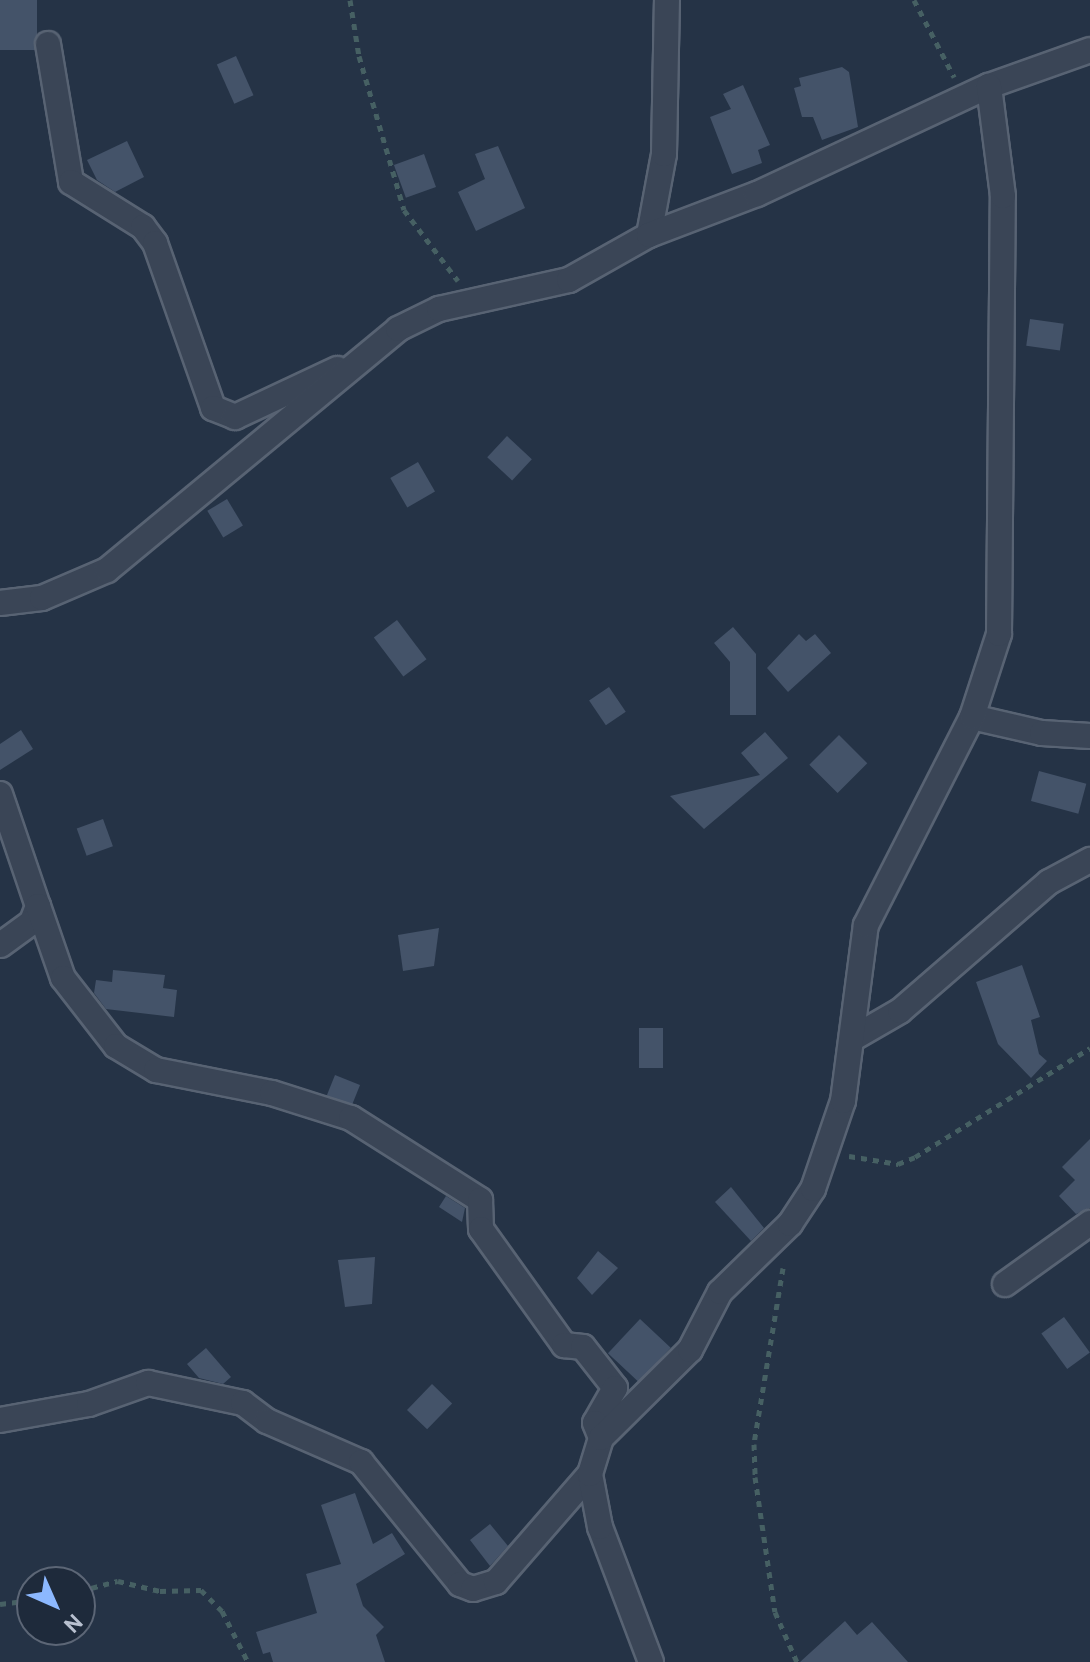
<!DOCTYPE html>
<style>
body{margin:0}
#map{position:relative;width:1090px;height:1662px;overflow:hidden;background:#253346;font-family:Overpass,sans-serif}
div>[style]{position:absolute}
.building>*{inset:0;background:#445369;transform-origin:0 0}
.path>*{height:5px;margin-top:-2.5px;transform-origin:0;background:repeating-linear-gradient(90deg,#466063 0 6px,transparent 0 12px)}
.roads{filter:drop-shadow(2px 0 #586373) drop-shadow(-2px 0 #586373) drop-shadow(0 2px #586373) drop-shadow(0 -2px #586373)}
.minor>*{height:24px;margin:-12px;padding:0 12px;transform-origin:12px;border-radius:12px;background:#3a4556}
span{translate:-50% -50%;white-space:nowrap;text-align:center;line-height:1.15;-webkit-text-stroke:6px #1e2a3b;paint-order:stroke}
.north{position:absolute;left:16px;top:1566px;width:80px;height:80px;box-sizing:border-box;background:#1e2a3b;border:2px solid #5c6676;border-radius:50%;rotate:135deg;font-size:22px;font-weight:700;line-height:32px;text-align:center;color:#b8c0cf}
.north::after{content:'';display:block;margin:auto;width:28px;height:36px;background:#8cb8ff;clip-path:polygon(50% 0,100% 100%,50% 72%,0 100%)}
</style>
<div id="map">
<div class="building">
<div style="left:0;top:0;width:37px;height:50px"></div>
<div style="left:236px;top:56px;width:43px;height:21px;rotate:66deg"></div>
<div style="clip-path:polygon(842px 67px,849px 72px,858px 127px,822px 140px,813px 117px,802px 117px,794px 88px,801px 86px,799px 78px)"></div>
<div style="clip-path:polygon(743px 85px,770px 145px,758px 150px,762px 163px,732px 174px,710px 117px,731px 109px,723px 94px)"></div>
<div style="clip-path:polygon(127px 141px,144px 177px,115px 192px,97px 180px,87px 160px)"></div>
<div style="clip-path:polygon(498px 146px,525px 208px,476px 231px,458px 192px,485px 179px,475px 154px)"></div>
<div style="left:424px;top:154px;width:35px;height:32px;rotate:70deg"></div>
<div style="left:1030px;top:319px;width:34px;height:27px;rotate:8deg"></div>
<div style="left:507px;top:436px;width:34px;height:29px;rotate:43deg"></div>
<div style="left:418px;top:462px;width:34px;height:32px;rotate:60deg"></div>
<div style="left:227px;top:499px;width:31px;height:23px;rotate:59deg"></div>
<div style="left:397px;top:620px;width:49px;height:29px;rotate:53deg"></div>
<div style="clip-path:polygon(733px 627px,756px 654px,756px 715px,730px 715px,730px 662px,714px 643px)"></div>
<div style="clip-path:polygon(799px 634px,806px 641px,815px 634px,831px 653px,788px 692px,767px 668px)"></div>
<div style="left:609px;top:687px;width:30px;height:24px;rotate:56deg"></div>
<div style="clip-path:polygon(21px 730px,33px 749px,0 770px,0 744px)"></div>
<div style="clip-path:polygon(765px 732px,788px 758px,704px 829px,670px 796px,760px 775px,741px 753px)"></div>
<div style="left:839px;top:735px;width:40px;height:42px;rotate:45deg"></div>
<div style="left:1039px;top:771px;width:49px;height:31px;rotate:15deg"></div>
<div style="left:103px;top:819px;width:29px;height:28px;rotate:70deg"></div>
<div style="clip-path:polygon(439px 928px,434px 966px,403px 971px,398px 935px)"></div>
<div style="clip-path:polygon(1022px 965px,1040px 1017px,1031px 1020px,1039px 1054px,1047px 1061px,1031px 1078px,998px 1044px,976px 982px)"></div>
<div style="clip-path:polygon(113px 970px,165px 975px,163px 988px,177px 990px,174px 1017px,106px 1009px,94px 993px,96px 980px,112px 982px)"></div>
<div style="left:639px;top:1028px;width:24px;height:40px"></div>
<div style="left:335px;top:1075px;width:27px;height:22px;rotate:22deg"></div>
<div style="clip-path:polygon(1090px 1139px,1090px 1208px,1076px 1214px,1059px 1196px,1075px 1180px,1062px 1167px)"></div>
<div style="clip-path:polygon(731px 1187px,764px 1228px,751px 1241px,715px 1202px)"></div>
<div style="clip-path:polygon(446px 1196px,465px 1208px,462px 1222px,439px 1207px)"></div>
<div style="clip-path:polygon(598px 1251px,618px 1268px,592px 1295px,577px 1278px)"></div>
<div style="clip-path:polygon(375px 1257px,372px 1304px,345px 1307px,338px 1260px)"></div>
<div style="left:1064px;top:1317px;width:44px;height:28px;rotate:54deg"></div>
<div style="left:640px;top:1319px;width:42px;height:47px;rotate:43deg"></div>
<div style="clip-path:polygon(206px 1348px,231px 1377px,223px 1384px,199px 1378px,187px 1364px)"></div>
<div style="left:432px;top:1384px;width:28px;height:36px;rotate:44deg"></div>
<div style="clip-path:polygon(355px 1493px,373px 1544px,392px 1533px,405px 1554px,356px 1584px,363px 1606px,384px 1627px,376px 1635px,385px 1662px,273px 1662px,270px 1652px,263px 1654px,256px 1632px,317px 1613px,306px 1574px,341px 1564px,321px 1505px)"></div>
<div style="clip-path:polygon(490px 1524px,508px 1546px,490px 1566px,470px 1540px)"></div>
<div style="clip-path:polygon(845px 1621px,857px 1635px,872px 1622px,908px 1662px,800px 1662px)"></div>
</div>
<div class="path">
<div style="left:350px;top:0;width:57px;rotate:80.9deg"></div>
<div style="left:359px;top:56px;width:160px;rotate:73.7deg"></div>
<div style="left:404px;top:210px;width:89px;rotate:52.7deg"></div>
<div style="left:914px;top:0;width:87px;rotate:62.5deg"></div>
<div style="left:849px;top:1156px;width:50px;rotate:9.3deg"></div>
<div style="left:898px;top:1164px;width:18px;rotate:-22deg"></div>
<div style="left:915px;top:1157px;width:206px;rotate:-31.9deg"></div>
<div style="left:783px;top:1268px;width:178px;rotate:99.4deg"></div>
<div style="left:754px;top:1444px;width:33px;rotate:88deg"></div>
<div style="left:755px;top:1477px;width:136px;rotate:81.6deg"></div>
<div style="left:775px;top:1612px;width:55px;rotate:66.3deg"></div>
<div style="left:80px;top:1591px;width:39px;rotate:-15deg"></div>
<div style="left:118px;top:1581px;width:43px;rotate:13.4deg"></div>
<div style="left:160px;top:1591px;width:41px;rotate:-1.4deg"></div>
<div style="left:201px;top:1590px;width:30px;rotate:45deg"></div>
<div style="left:222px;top:1611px;width:57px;rotate:63deg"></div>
<div style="left:0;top:1604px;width:32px;rotate:-7deg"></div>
</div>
<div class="roads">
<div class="minor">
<div style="left:48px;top:44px;width:140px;rotate:80.5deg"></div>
<div style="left:71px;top:182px;width:85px;rotate:32deg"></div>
<div style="left:143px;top:227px;width:20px;rotate:53deg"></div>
<div style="left:155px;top:243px;width:175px;rotate:70.6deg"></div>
<div style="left:213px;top:408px;width:24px;rotate:22deg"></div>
<div style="left:235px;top:417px;width:113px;rotate:-25.2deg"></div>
<div style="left:649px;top:235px;width:82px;rotate:-79.5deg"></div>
<div style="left:664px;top:154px;width:154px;rotate:-88.9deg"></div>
<div style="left:0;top:603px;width:42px;rotate:-6.8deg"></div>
<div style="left:42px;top:598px;width:71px;rotate:-23.3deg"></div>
<div style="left:107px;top:570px;width:378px;rotate:-39.6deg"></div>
<div style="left:398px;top:329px;width:46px;rotate:-26deg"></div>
<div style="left:439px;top:309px;width:133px;rotate:-12.6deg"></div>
<div style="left:569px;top:280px;width:92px;rotate:-29.4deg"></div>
<div style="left:649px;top:235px;width:116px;rotate:-20.8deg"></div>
<div style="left:757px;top:194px;width:256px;rotate:-25deg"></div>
<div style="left:989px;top:86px;width:107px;rotate:-19.6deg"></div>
<div style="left:972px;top:717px;width:72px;rotate:12.9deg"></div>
<div style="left:1042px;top:733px;width:48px;rotate:3.6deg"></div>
<div style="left:0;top:794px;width:118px;rotate:71.3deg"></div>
<div style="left:38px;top:906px;width:17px;rotate:111deg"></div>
<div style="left:32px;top:922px;width:39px;rotate:144deg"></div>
<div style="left:38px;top:906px;width:76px;rotate:70.9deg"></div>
<div style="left:63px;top:978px;width:86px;rotate:52.1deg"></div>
<div style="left:116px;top:1046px;width:47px;rotate:31deg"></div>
<div style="left:156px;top:1070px;width:118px;rotate:11.2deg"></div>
<div style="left:272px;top:1093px;width:83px;rotate:17.6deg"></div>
<div style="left:351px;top:1118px;width:153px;rotate:32.4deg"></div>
<div style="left:480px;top:1200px;width:29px;rotate:88deg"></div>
<div style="left:481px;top:1229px;width:143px;rotate:54.4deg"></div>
<div style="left:564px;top:1345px;width:19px;rotate:6deg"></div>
<div style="left:583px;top:1347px;width:52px;rotate:52deg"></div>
<div style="left:615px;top:1388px;width:40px;rotate:119.7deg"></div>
<div style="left:595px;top:1423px;width:16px;rotate:68deg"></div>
<div style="left:855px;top:1037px;width:52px;rotate:-30deg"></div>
<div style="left:900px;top:1011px;width:197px;rotate:-40.9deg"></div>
<div style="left:1049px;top:882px;width:47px;rotate:-28.2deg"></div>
<div style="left:1005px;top:1284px;width:105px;rotate:-35.7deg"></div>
<div style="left:0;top:1420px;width:90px;rotate:-10.2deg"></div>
<div style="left:89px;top:1404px;width:63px;rotate:-19.6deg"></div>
<div style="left:148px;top:1383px;width:97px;rotate:11.9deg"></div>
<div style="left:243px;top:1403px;width:30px;rotate:37deg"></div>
<div style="left:267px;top:1421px;width:103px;rotate:23.6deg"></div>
<div style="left:361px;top:1462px;width:157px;rotate:50.9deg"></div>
<div style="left:460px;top:1584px;width:14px;rotate:21deg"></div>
<div style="left:473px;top:1589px;width:24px;rotate:-17deg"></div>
<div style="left:496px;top:1582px;width:143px;rotate:-49deg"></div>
<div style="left:651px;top:1662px;width:144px;rotate:-110.7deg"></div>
<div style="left:600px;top:1527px;width:54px;rotate:-100.7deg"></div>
<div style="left:590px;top:1474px;width:38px;rotate:-73deg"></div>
<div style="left:601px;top:1438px;width:125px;rotate:-44.7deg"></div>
<div style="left:690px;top:1350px;width:65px;rotate:-62.7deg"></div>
<div style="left:720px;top:1292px;width:98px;rotate:-44.2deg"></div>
<div style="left:790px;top:1224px;width:42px;rotate:-56.7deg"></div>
<div style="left:813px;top:1189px;width:93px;rotate:-71.2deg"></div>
<div style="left:843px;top:1101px;width:177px;rotate:-82.6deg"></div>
<div style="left:866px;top:925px;width:233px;rotate:-63deg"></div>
<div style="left:972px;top:717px;width:87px;rotate:-72deg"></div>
<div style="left:999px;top:634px;width:438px;rotate:-89.5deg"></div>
<div style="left:1003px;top:196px;width:111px;rotate:-97.3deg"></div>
</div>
</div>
<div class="north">N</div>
</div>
